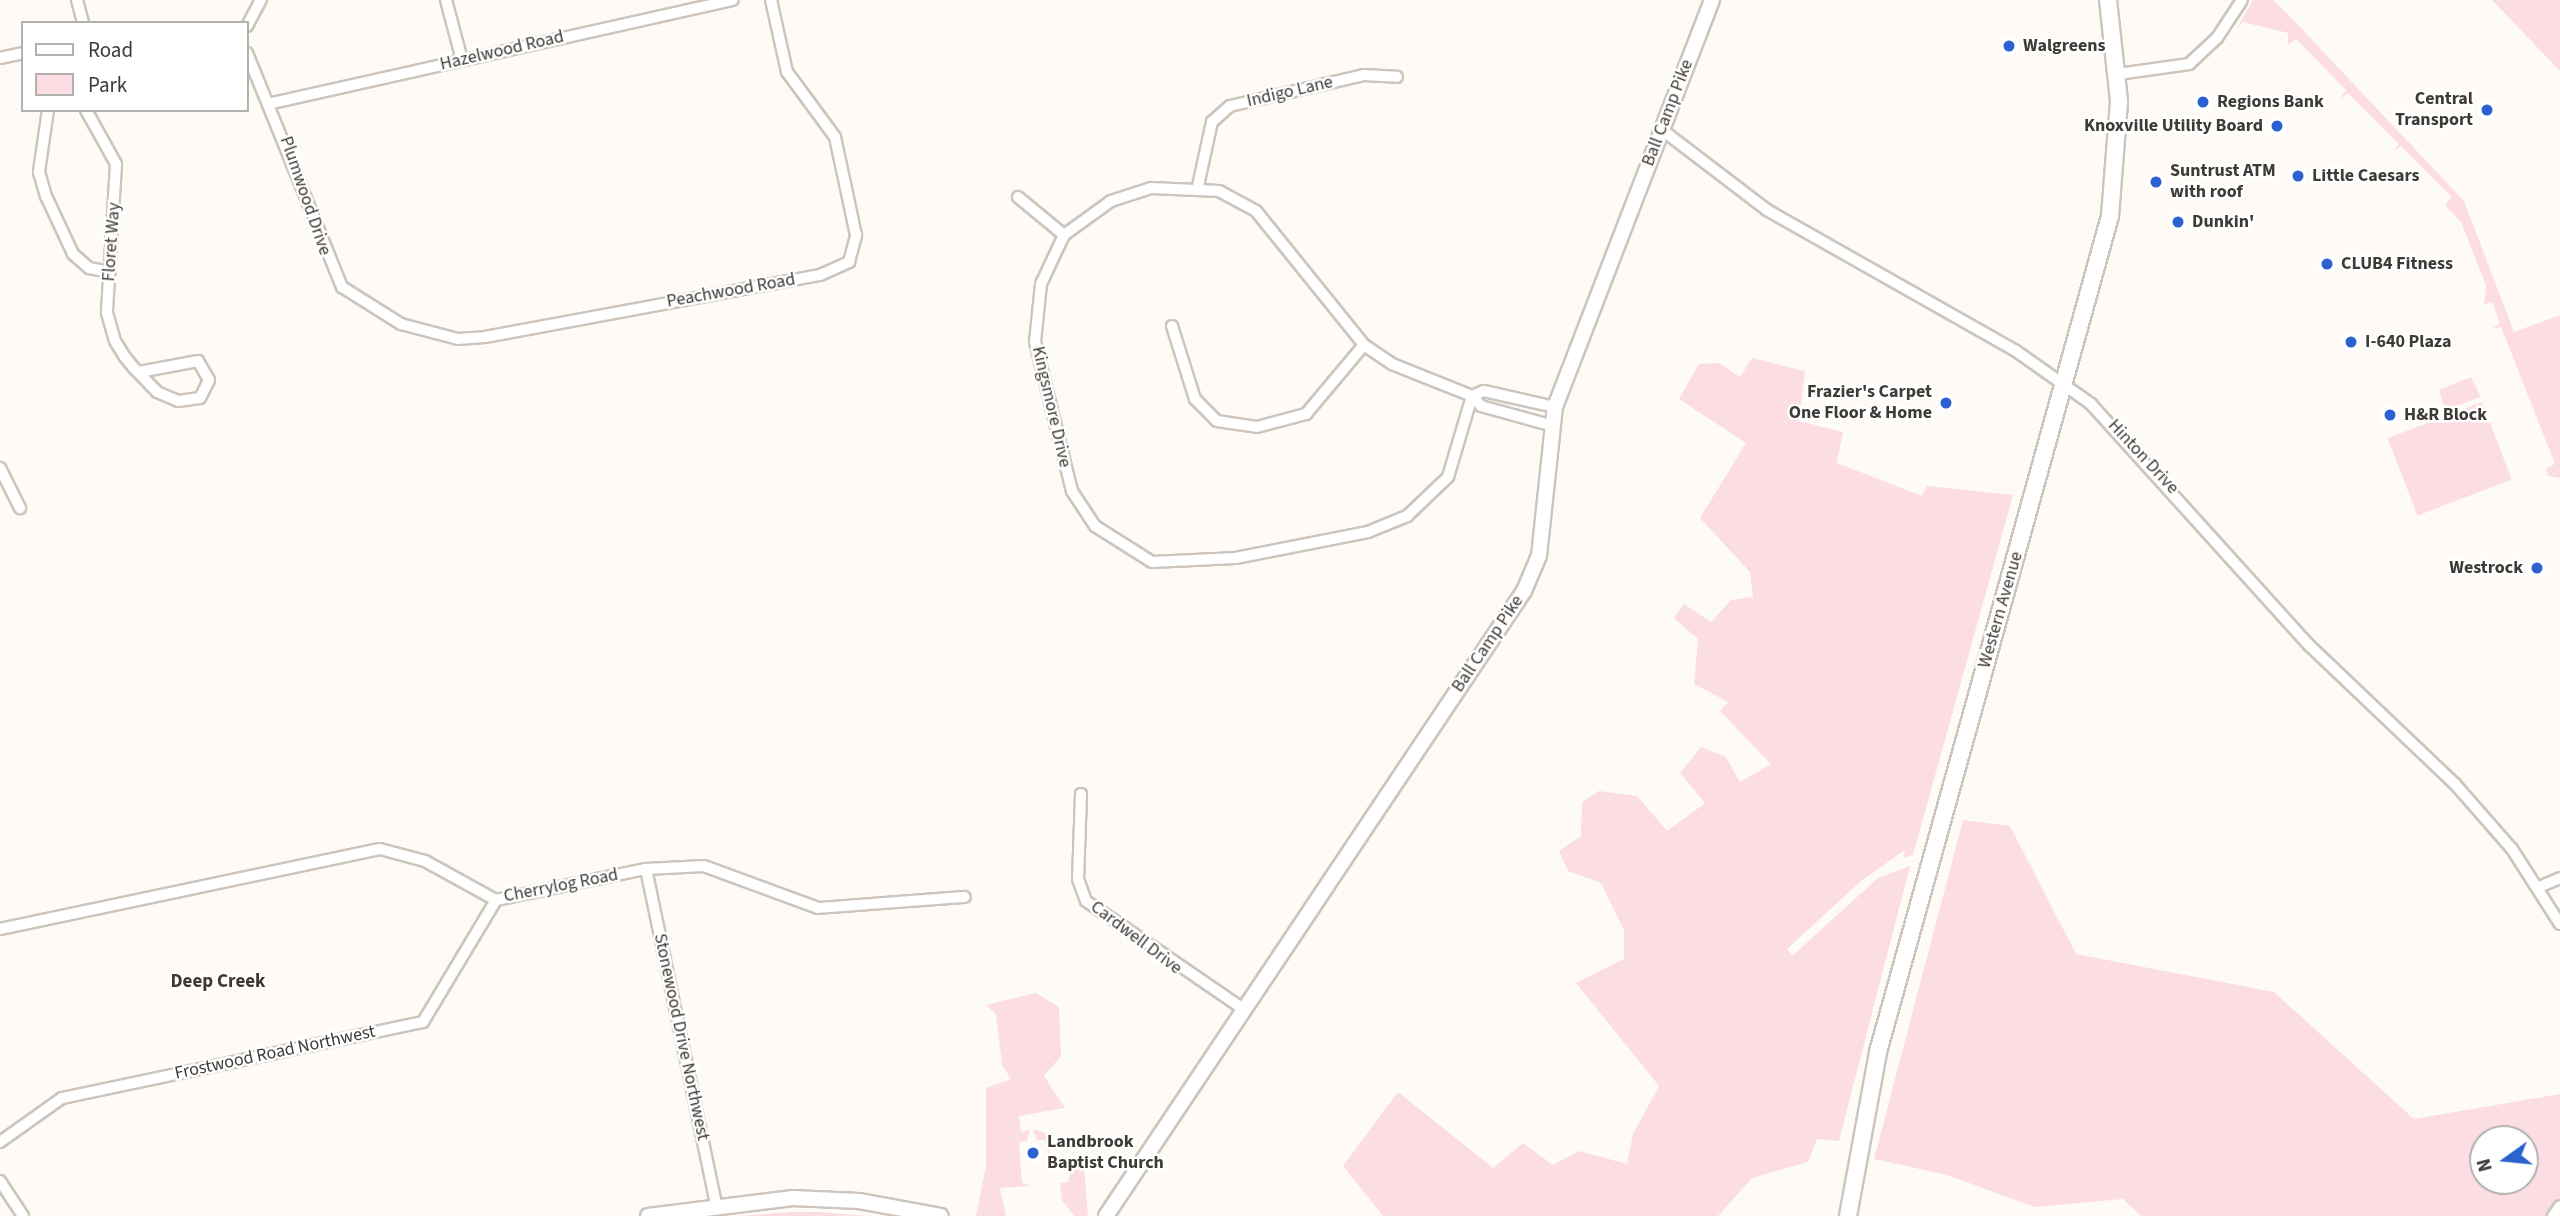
<!DOCTYPE html>
<style>
body{margin:0}
#map{position:relative;width:2560px;height:1216px;overflow:hidden;background:#fefbf7;font-family:"Source Sans 3",sans-serif}
div>[style]{position:absolute}
.green>*{inset:0;background:#fcdde4;transform-origin:0 0}
.roads{filter:drop-shadow(2px 0 #cdc5bd) drop-shadow(-2px 0 #cdc5bd) drop-shadow(0 2px #cdc5bd) drop-shadow(0 -2px #cdc5bd)}
.street>*{height:10px;margin:-5px;padding:0 5px;transform-origin:5px;border-radius:5px;background:#fff}
.secondary>*{height:14px;margin:-7px;padding:0 7px;transform-origin:7px;border-radius:7px;background:#fff}
.primary>*{height:16px;margin:-8px;padding:0 8px;transform-origin:8px;border-radius:8px;background:#fff}
.dots>*{width:19px;height:19px;translate:-50% -50%;box-sizing:border-box;border:4px solid #fff;border-radius:50%}
span{translate:-50% -50%;white-space:nowrap;text-align:center;line-height:1.15;-webkit-text-stroke:5px #fff;paint-order:stroke}
.poi-label{font-size:18px;color:#3e3b37;font-weight:700}
.left{translate:0 -50%;text-align:left}
.right{translate:-100% -50%;text-align:right}
.street-label{font-size:18px;color:#3e3b37}
.neighbourhood-label{font-size:19px;color:#403932;font-weight:700}
.legend{position:absolute;left:21px;top:21px;width:228px;height:91px;box-sizing:border-box;background:#fff;border:2px solid #b2b1af;margin:0;padding:9px 12px;list-style:none;font-size:21px;color:#3e3b37}
.legend li{display:flex;align-items:center;gap:14px;height:35px}
.legend b{width:35px;border:2px solid #b2b1af}
.north{position:absolute;left:2469px;top:1125px;width:70px;height:70px;box-sizing:border-box;background:#fff;border:2px solid #b2b1af;border-radius:50%;rotate:255deg;font-size:19px;font-weight:700;line-height:28px;text-align:center;color:#3e3b37}
.north::after{content:'';display:block;margin:auto;width:24px;height:32px;background:#2b62d0;clip-path:polygon(50% 0,100% 100%,50% 72%,0 100%)}
</style>
<div id="map">
<div class="green">
<div style="clip-path:polygon(2253px 0,2273px 0,2283px 9px,2464px 201px,2514px 332px,2560px 315px,2560px 478px,2548px 476px,2546px 468px,2555px 464px,2501px 327px,2492px 329px,2500px 323px,2492px 302px,2484px 304px,2486px 285px,2461px 222px,2445px 205px,2452px 197px,2401px 146px,2393px 152px,2399px 144px,2348px 93px,2340px 99px,2346px 90px,2296px 39px,2288px 45px,2288px 33px,2243px 22px,2236px 30px)"></div>
<div style="clip-path:polygon(2492px 0,2560px 0,2560px 71px)"></div>
<div style="clip-path:polygon(1752px 358px,1805px 371px,1799px 421px,1843px 432px,1837px 463px,1922px 496px,1927px 486px,2013px 495px,1913px 855px,1903px 858px,1905px 850px,1861px 881px,1787px 949px,1792px 956px,1878px 878px,1910px 866px,1839px 1141px,1817px 1139px,1808px 1162px,1752px 1178px,1718px 1216px,1383px 1216px,1343px 1166px,1398px 1092px,1493px 1168px,1523px 1143px,1553px 1165px,1579px 1151px,1627px 1164px,1633px 1134px,1659px 1086px,1576px 983px,1624px 959px,1624px 930px,1601px 883px,1568px 871px,1559px 851px,1581px 836px,1582px 802px,1599px 791px,1637px 796px,1667px 831px,1705px 803px,1680px 773px,1701px 747px,1726px 757px,1740px 782px,1771px 764px,1720px 711px,1728px 702px,1694px 684px,1698px 639px,1674px 618px,1684px 604px,1711px 622px,1731px 600px,1753px 597px,1750px 572px,1700px 518px,1746px 443px,1679px 399px,1699px 364px,1719px 363px,1740px 377px)"></div>
<div style="clip-path:polygon(2471px 377px,2481px 397px,2445px 410px,2439px 390px)"></div>
<div style="left:2482px;top:402px;width:83px;height:101px;rotate:69deg"></div>
<div style="clip-path:polygon(evenodd,1963px 820px,2010px 826px,2076px 954px,2274px 992px,2414px 1119px,2560px 1094px,2560px 1216px,2141px 1216px,2123px 1199px,2035px 1207px,1947px 1175px,1874px 1159px,1963px 820px,2483px 1139px,2525px 1139px,2525px 1181px,2483px 1181px,2483px 1139px)"></div>
<div style="clip-path:polygon(1036px 993px,1059px 1007px,1061px 1056px,1044px 1076px,1065px 1108px,1019px 1116px,1021px 1132px,1030px 1129px,1027px 1141px,1019px 1142px,1022px 1183px,1031px 1186px,1000px 1188px,1006px 1216px,976px 1216px,986px 1166px,986px 1088px,1011px 1079px,1002px 1065px,996px 1014px,986px 1005px)"></div>
<div style="clip-path:polygon(1033px 1129px,1048px 1134px,1050px 1166px,1045px 1140px,1037px 1140px)"></div>
<div style="clip-path:polygon(1072px 1166px,1084px 1166px,1088px 1216px,1074px 1216px,1062px 1200px,1060px 1183px,1068px 1182px)"></div>
<div style="clip-path:polygon(791px 1212px,821px 1212px,868px 1216px,739px 1216px)"></div>
</div>
<div class="roads">
<div class="street">
<div style="left:77px;top:0;width:24px;rotate:75deg"></div>
<div style="left:446px;top:0;width:62px;rotate:75.1deg"></div>
<div style="left:247px;top:26px;width:30px;rotate:-62deg"></div>
<div style="left:247px;top:53px;width:253px;rotate:67.9deg"></div>
<div style="left:342px;top:287px;width:70px;rotate:32.1deg"></div>
<div style="left:401px;top:324px;width:59px;rotate:14.7deg"></div>
<div style="left:458px;top:339px;width:27px;rotate:-4deg"></div>
<div style="left:485px;top:337px;width:341px;rotate:-10.5deg"></div>
<div style="left:820px;top:275px;width:32px;rotate:-24deg"></div>
<div style="left:849px;top:262px;width:28px;rotate:-75deg"></div>
<div style="left:856px;top:235px;width:100px;rotate:-102.1deg"></div>
<div style="left:835px;top:137px;width:81px;rotate:-126.4deg"></div>
<div style="left:787px;top:72px;width:74px;rotate:-102.5deg"></div>
<div style="left:0;top:58px;width:24px;rotate:-12deg"></div>
<div style="left:2118px;top:74px;width:72px;rotate:-8deg"></div>
<div style="left:2189px;top:64px;width:38px;rotate:-43deg"></div>
<div style="left:2217px;top:38px;width:45px;rotate:-56.7deg"></div>
<div style="left:272px;top:103px;width:472px;rotate:-12.6deg"></div>
<div style="left:48px;top:110px;width:63px;rotate:98.3deg"></div>
<div style="left:39px;top:172px;width:25px;rotate:74deg"></div>
<div style="left:46px;top:196px;width:64px;rotate:65deg"></div>
<div style="left:73px;top:254px;width:21px;rotate:41deg"></div>
<div style="left:89px;top:268px;width:21px;rotate:11deg"></div>
<div style="left:86px;top:110px;width:62px;rotate:60.9deg"></div>
<div style="left:116px;top:164px;width:149px;rotate:93.5deg"></div>
<div style="left:107px;top:313px;width:29px;rotate:74deg"></div>
<div style="left:115px;top:341px;width:19px;rotate:58deg"></div>
<div style="left:125px;top:357px;width:14px;rotate:51deg"></div>
<div style="left:134px;top:368px;width:33px;rotate:46deg"></div>
<div style="left:157px;top:392px;width:23px;rotate:23deg"></div>
<div style="left:178px;top:401px;width:22px;rotate:-8deg"></div>
<div style="left:200px;top:398px;width:20px;rotate:-63deg"></div>
<div style="left:209px;top:380px;width:22px;rotate:-120deg"></div>
<div style="left:198px;top:361px;width:60px;rotate:169.4deg"></div>
<div style="left:1661px;top:129px;width:133px;rotate:37.4deg"></div>
<div style="left:1767px;top:210px;width:286px;rotate:29.5deg"></div>
<div style="left:2016px;top:351px;width:92px;rotate:35.2deg"></div>
<div style="left:2091px;top:404px;width:326px;rotate:47.9deg"></div>
<div style="left:2310px;top:646px;width:200px;rotate:43.6deg"></div>
<div style="left:2455px;top:784px;width:86px;rotate:48.8deg"></div>
<div style="left:2512px;top:849px;width:89px;rotate:57.4deg"></div>
<div style="left:1198px;top:186px;width:66px;rotate:-77.7deg"></div>
<div style="left:1212px;top:122px;width:24px;rotate:-42deg"></div>
<div style="left:1230px;top:106px;width:138px;rotate:-13deg"></div>
<div style="left:1364px;top:75px;width:33px;rotate:3deg"></div>
<div style="left:1018px;top:197px;width:60px;rotate:39.6deg"></div>
<div style="left:1172px;top:326px;width:77px;rotate:72.5deg"></div>
<div style="left:1195px;top:399px;width:31px;rotate:45deg"></div>
<div style="left:1217px;top:421px;width:40px;rotate:8.5deg"></div>
<div style="left:1257px;top:427px;width:51px;rotate:-14.9deg"></div>
<div style="left:1306px;top:414px;width:90px;rotate:-50deg"></div>
<div style="left:1472px;top:396px;width:84px;rotate:106.5deg"></div>
<div style="left:1448px;top:477px;width:57px;rotate:136.4deg"></div>
<div style="left:1407px;top:516px;width:42px;rotate:157.7deg"></div>
<div style="left:1368px;top:532px;width:135px;rotate:168.9deg"></div>
<div style="left:1236px;top:558px;width:84px;rotate:177.3deg"></div>
<div style="left:1152px;top:562px;width:67px;rotate:-147.7deg"></div>
<div style="left:1095px;top:526px;width:42px;rotate:-123.3deg"></div>
<div style="left:1072px;top:491px;width:154px;rotate:-103.9deg"></div>
<div style="left:1035px;top:342px;width:58px;rotate:-84.1deg"></div>
<div style="left:1041px;top:284px;width:54px;rotate:-64.9deg"></div>
<div style="left:1064px;top:235px;width:58px;rotate:-35.9deg"></div>
<div style="left:1111px;top:201px;width:42px;rotate:-18deg"></div>
<div style="left:1151px;top:188px;width:68px;rotate:2.5deg"></div>
<div style="left:1219px;top:191px;width:42px;rotate:28.4deg"></div>
<div style="left:1256px;top:211px;width:172px;rotate:51.1deg"></div>
<div style="left:1364px;top:345px;width:34px;rotate:34deg"></div>
<div style="left:1392px;top:364px;width:86px;rotate:21.8deg"></div>
<div style="left:1472px;top:396px;width:13px;rotate:48deg"></div>
<div style="left:1481px;top:406px;width:72px;rotate:15.4deg"></div>
<div style="left:1472px;top:396px;width:13px;rotate:-23deg"></div>
<div style="left:1484px;top:391px;width:73px;rotate:12.7deg"></div>
<div style="left:0;top:468px;width:45px;rotate:63.4deg"></div>
<div style="left:1081px;top:794px;width:85px;rotate:92deg"></div>
<div style="left:1078px;top:879px;width:23px;rotate:70deg"></div>
<div style="left:1086px;top:901px;width:191px;rotate:34.5deg"></div>
<div style="left:646px;top:869px;width:343px;rotate:78.2deg"></div>
<div style="left:2539px;top:887px;width:23px;rotate:-23deg"></div>
<div style="left:0;top:929px;width:388px;rotate:-11.9deg"></div>
<div style="left:380px;top:849px;width:47px;rotate:14.9deg"></div>
<div style="left:425px;top:861px;width:81px;rotate:28.8deg"></div>
<div style="left:496px;top:900px;width:153px;rotate:-11.7deg"></div>
<div style="left:646px;top:869px;width:58px;rotate:-3deg"></div>
<div style="left:704px;top:866px;width:121px;rotate:20.2deg"></div>
<div style="left:818px;top:908px;width:147px;rotate:-4.3deg"></div>
<div style="left:0;top:1142px;width:76px;rotate:-35.4deg"></div>
<div style="left:62px;top:1098px;width:369px;rotate:-11.9deg"></div>
<div style="left:423px;top:1022px;width:142px;rotate:-59.1deg"></div>
<div style="left:0;top:1181px;width:42px;rotate:56.7deg"></div>
<div style="left:2553px;top:1216px;width:12px;rotate:-55deg"></div>
</div>
<div class="secondary">
<div style="left:648px;top:1216px;width:146px;rotate:-7.1deg"></div>
<div style="left:793px;top:1198px;width:66px;rotate:2.6deg"></div>
<div style="left:859px;top:1201px;width:83px;rotate:10.4deg"></div>
<div style="left:1106px;top:1216px;width:752px;rotate:-56.23deg"></div>
<div style="left:1524px;top:591px;width:38px;rotate:-67deg"></div>
<div style="left:1539px;top:556px;width:150px;rotate:-83.9deg"></div>
<div style="left:1555px;top:407px;width:436px;rotate:-68.9deg"></div>
</div>
<div class="primary">
<div style="left:1848px;top:1216px;width:167px;rotate:-79.6deg"></div>
<div style="left:1878px;top:1052px;width:868px;rotate:-74.49deg"></div>
<div style="left:2110px;top:216px;width:115px;rotate:-85.5deg"></div>
<div style="left:2119px;top:101px;width:102px;rotate:-96.2deg"></div>
</div>
</div>
<div class="dots">
<div style="left:2009px;top:46px;background:#2b62d0"></div>
<div style="left:2203px;top:102px;background:#2b62d0"></div>
<div style="left:2487px;top:110px;background:#2b62d0"></div>
<div style="left:2277px;top:126px;background:#2b62d0"></div>
<div style="left:2298px;top:176px;background:#2b62d0"></div>
<div style="left:2156px;top:182px;background:#2b62d0"></div>
<div style="left:2178px;top:222px;background:#2b62d0"></div>
<div style="left:2327px;top:264px;background:#2b62d0"></div>
<div style="left:2351px;top:342px;background:#2b62d0"></div>
<div style="left:1946px;top:403px;background:#2b62d0"></div>
<div style="left:2390px;top:415px;background:#2b62d0"></div>
<div style="left:2537px;top:568px;background:#2b62d0"></div>
<div style="left:1033px;top:1153px;background:#2b62d0"></div>
</div>
<div class="poi-label">
<span class="left" style="left:2023px;top:46px">Walgreens</span>
<span class="right" style="left:2473px;top:110px">Central<br>Transport</span>
<span class="left" style="left:2217px;top:102px">Regions Bank</span>
<span class="right" style="left:2263px;top:126px">Knoxville Utility Board</span>
<span class="left" style="left:2170px;top:182px">Suntrust ATM<br>with roof</span>
<span class="left" style="left:2312px;top:176px">Little Caesars</span>
<span class="left" style="left:2192px;top:222px">Dunkin'</span>
<span class="left" style="left:2341px;top:264px">CLUB4 Fitness</span>
<span class="left" style="left:2365px;top:342px">I-640 Plaza</span>
<span class="right" style="left:1932px;top:403px">Frazier's Carpet<br>One Floor &amp; Home</span>
<span class="left" style="left:2404px;top:415px">H&amp;R Block</span>
<span class="right" style="left:2523px;top:568px">Westrock</span>
<span class="left" style="left:1047px;top:1153px">Landbrook<br>Baptist Church</span>
</div>
<div class="street-label">
<span style="left:502px;top:51px;rotate:-13deg">Hazelwood Road</span>
<span style="left:1290px;top:92px;rotate:-13deg">Indigo Lane</span>
<span style="left:1668px;top:113px;rotate:-69deg">Ball Camp Pike</span>
<span style="left:305px;top:196px;rotate:71deg">Plumwood Drive</span>
<span style="left:112px;top:242px;rotate:-86deg">Floret Way</span>
<span style="left:731px;top:291px;rotate:-10deg">Peachwood Road</span>
<span style="left:1051px;top:407px;rotate:77deg">Kingsmore Drive</span>
<span style="left:2143px;top:457px;rotate:47deg">Hinton Drive</span>
<span style="left:2001px;top:610px;rotate:-74deg">Western Avenue</span>
<span style="left:1488px;top:644px;rotate:-56deg">Ball Camp Pike</span>
<span style="left:561px;top:886px;rotate:-11deg">Cherrylog Road</span>
<span style="left:1136px;top:938px;rotate:37deg">Cardwell Drive</span>
<span style="left:681px;top:1037px;rotate:78deg">Stonewood Drive Northwest</span>
<span style="left:275px;top:1053px;rotate:-12deg">Frostwood Road Northwest</span>
</div>
<div class="neighbourhood-label">
<span style="left:218px;top:982px">Deep Creek</span>
</div>
<ul class="legend">
<li><b style="height:9px;background:#fff"></b>Road</li>
<li><b style="height:19px;background:#fcdde4"></b>Park</li>
</ul>
<div class="north">N</div>
</div>
